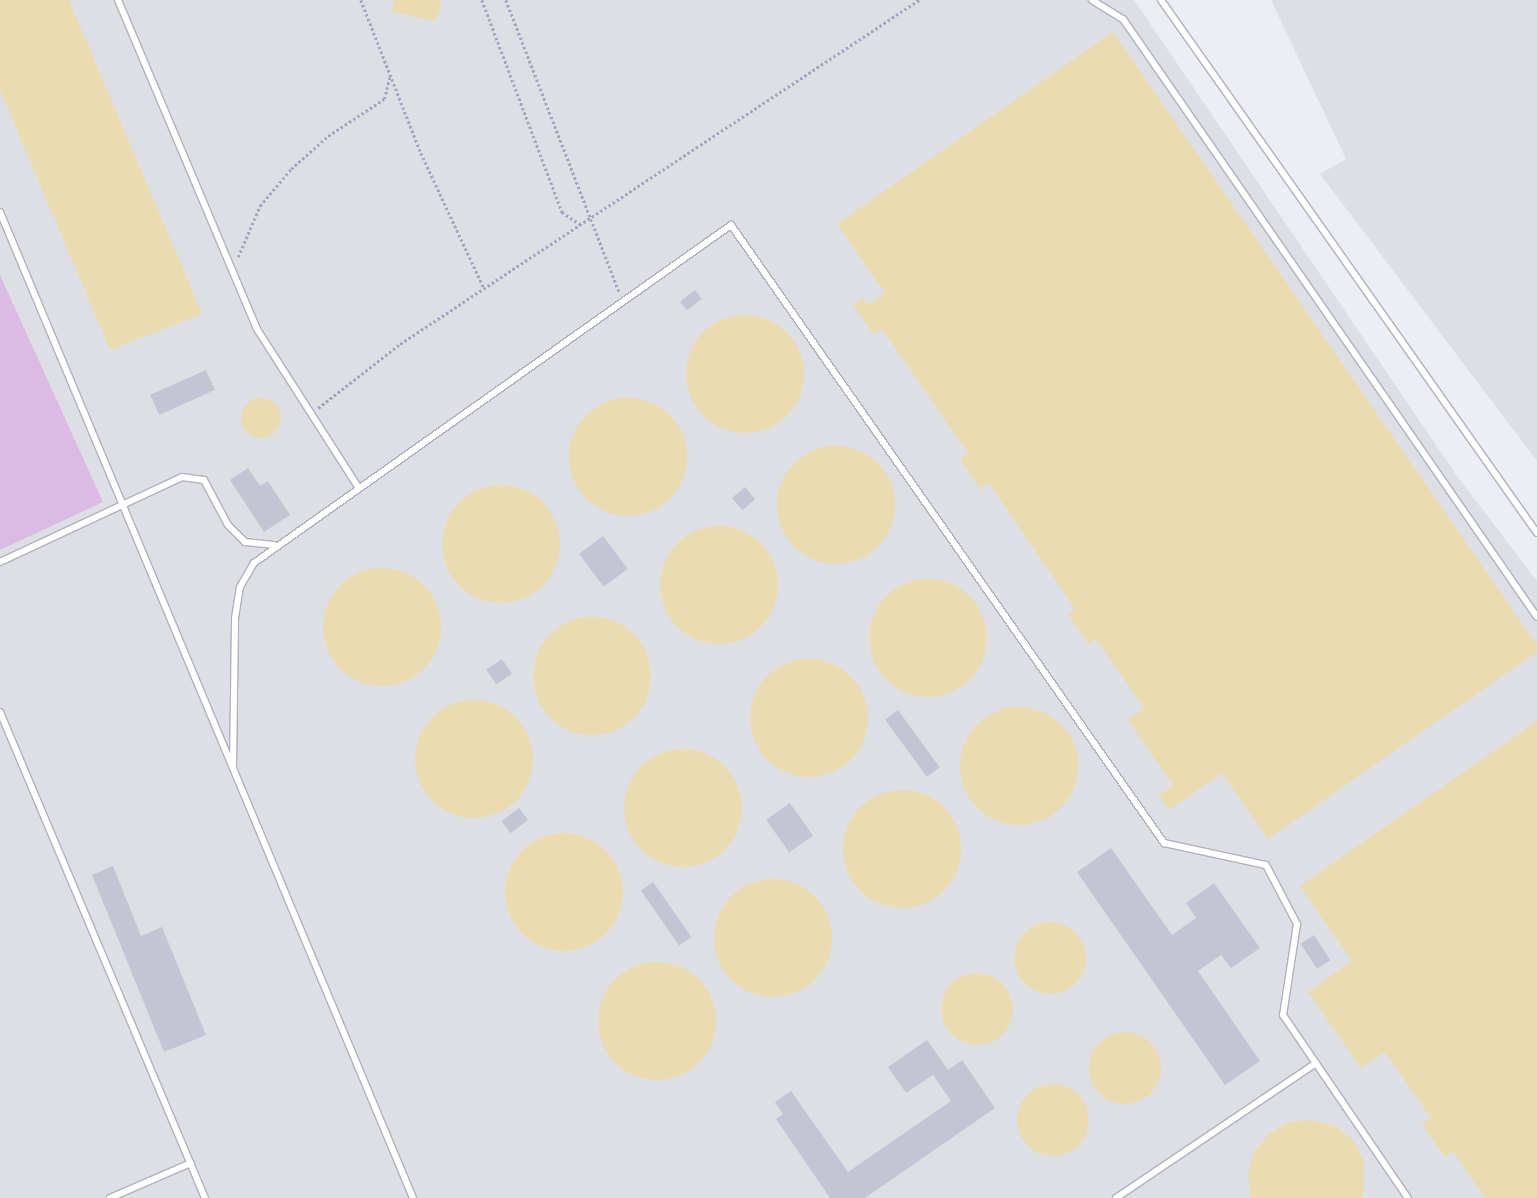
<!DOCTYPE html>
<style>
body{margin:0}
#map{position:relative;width:1537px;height:1198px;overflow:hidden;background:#ededf5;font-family:Inter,sans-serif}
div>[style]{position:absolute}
.industrial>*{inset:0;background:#dedfe5}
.green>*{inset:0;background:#dbbbe4}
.water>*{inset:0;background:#eadbb1}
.round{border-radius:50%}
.building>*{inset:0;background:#c3c5d5;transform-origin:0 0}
.path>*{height:2.5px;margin-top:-1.25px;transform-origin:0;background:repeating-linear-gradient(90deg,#a3a4c0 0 2.5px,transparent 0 5px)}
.roads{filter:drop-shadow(1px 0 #b0b0c0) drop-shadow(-1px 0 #b0b0c0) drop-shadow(0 1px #b0b0c0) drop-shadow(0 -1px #b0b0c0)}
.service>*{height:6px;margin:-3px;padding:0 3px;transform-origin:3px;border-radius:3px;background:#fff}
span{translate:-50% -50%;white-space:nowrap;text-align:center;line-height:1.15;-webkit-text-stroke:5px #fff;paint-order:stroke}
</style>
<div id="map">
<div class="industrial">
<div style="clip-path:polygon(0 0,1134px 0,1457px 476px,1537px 581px,1537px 1198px,0 1198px)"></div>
<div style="clip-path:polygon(1271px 0,1537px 0,1537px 461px,1320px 174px,1346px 159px)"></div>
</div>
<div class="green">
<div style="clip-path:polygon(0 275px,103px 502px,0 550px)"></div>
</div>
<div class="water">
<div style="clip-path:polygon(0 0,69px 0,202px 314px,110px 350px,0 90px)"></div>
<div style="clip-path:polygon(394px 0,441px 0,440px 10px,435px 21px,392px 12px)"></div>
<div style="clip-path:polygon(1113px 32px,1537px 645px,1537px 652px,1268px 839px,1222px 773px,1169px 810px,1159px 795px,1173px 785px,1128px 720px,1144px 708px,1096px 639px,1088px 644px,1068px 614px,1075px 609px,989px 483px,980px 489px,960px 459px,968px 453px,882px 329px,873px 334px,853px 305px,863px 298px,868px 305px,885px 293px,837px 224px)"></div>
<div class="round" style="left:686px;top:315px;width:118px;height:118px"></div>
<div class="round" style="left:569px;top:398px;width:118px;height:118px"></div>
<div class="round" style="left:241px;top:398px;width:40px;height:40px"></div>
<div class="round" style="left:777px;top:446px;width:118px;height:118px"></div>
<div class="round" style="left:442px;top:485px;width:118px;height:118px"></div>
<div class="round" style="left:660px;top:526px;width:118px;height:118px"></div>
<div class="round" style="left:323px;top:568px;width:118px;height:118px"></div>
<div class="round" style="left:869px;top:579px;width:118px;height:118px"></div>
<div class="round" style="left:533px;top:617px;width:118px;height:118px"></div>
<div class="round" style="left:750px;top:659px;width:118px;height:118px"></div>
<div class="round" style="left:415px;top:700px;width:118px;height:118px"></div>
<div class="round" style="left:960px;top:707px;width:118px;height:118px"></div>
<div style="clip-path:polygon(1537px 721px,1537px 1198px,1485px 1198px,1453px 1151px,1445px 1157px,1422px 1124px,1431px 1118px,1385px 1052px,1361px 1068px,1308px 992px,1352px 961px,1300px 886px)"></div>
<div class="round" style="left:624px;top:749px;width:118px;height:118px"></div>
<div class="round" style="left:843px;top:790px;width:118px;height:118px"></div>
<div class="round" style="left:505px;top:833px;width:118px;height:118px"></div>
<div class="round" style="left:714px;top:879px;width:118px;height:118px"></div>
<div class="round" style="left:1014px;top:922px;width:72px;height:72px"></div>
<div class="round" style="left:598px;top:962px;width:118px;height:118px"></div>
<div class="round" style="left:941px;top:973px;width:72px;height:72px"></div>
<div class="round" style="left:1089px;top:1032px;width:72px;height:72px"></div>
<div class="round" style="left:1017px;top:1084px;width:72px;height:72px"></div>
<div style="clip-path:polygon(1312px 1120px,1335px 1126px,1353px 1140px,1364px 1161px,1363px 1198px,1251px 1198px,1248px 1175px,1254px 1152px,1269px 1134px,1289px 1122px)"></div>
</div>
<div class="building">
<div style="left:695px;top:290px;width:11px;height:19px;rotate:52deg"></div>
<div style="left:206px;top:370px;width:22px;height:61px;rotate:66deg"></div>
<div style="clip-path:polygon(248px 468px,260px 486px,268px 481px,290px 515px,264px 532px,230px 480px)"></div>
<div style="left:745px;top:487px;width:16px;height:17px;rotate:50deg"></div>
<div style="left:603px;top:536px;width:41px;height:30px;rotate:53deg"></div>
<div style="left:502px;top:659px;width:18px;height:19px;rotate:56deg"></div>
<div style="left:898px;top:710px;width:71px;height:16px;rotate:54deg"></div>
<div style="left:790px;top:803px;width:40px;height:29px;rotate:55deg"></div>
<div style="left:519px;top:808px;width:15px;height:22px;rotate:53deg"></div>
<div style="clip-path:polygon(1111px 848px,1172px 935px,1196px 918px,1186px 903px,1214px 883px,1260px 948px,1231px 968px,1221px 955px,1198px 971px,1260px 1061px,1225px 1085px,1077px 872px)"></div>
<div style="clip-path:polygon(113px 866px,141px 936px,162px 927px,206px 1035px,164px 1052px,92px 875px)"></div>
<div style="left:653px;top:882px;width:67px;height:15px;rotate:55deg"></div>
<div style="left:1314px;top:935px;width:30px;height:16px;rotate:57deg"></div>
<div style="clip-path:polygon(927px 1040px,948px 1070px,962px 1060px,995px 1108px,865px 1198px,830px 1198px,776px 1119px,783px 1114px,775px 1102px,791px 1091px,848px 1172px,951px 1101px,933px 1075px,906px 1093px,888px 1067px)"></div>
</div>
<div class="path">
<div style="left:361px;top:0;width:164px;rotate:68.6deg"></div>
<div style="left:421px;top:153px;width:149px;rotate:65deg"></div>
<div style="left:482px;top:0;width:227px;rotate:69.3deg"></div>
<div style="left:562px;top:212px;width:22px;rotate:34deg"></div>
<div style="left:506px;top:0;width:313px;rotate:68.8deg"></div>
<div style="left:238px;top:257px;width:56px;rotate:-66.7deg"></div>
<div style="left:260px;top:206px;width:48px;rotate:-50deg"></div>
<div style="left:291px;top:169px;width:50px;rotate:-41.7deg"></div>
<div style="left:328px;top:136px;width:67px;rotate:-33.5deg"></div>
<div style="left:384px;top:99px;width:24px;rotate:-75deg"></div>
<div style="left:318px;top:408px;width:104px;rotate:-38deg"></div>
<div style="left:400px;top:344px;width:623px;rotate:-33.54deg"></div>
</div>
<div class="roads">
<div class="service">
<div style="left:118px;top:0;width:357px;rotate:67.1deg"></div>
<div style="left:257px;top:329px;width:188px;rotate:57.4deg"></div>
<div style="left:1092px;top:0;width:36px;rotate:32deg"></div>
<div style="left:1123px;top:19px;width:727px;rotate:55.3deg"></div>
<div style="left:1161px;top:0;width:652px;rotate:54.8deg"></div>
<div style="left:0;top:212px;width:1069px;rotate:67.27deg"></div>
<div style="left:0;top:562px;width:201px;rotate:-25deg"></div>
<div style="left:182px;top:477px;width:22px;rotate:8deg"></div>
<div style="left:204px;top:480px;width:51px;rotate:61.9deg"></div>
<div style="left:228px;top:525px;width:24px;rotate:45deg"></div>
<div style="left:245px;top:542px;width:29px;rotate:6deg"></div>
<div style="left:0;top:712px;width:527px;rotate:67.13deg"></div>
<div style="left:233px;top:766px;width:148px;rotate:-89.2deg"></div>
<div style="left:235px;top:618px;width:31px;rotate:-81deg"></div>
<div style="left:240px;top:587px;width:28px;rotate:-60deg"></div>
<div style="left:254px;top:563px;width:585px;rotate:-35.32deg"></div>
<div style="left:731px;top:225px;width:755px;rotate:54.98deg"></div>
<div style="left:1164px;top:843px;width:104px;rotate:12.2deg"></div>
<div style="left:1266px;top:865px;width:67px;rotate:62.3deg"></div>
<div style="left:1297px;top:924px;width:92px;rotate:98.7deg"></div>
<div style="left:1283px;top:1015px;width:222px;rotate:55.7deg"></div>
<div style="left:110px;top:1198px;width:88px;rotate:-23.4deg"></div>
<div style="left:1116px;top:1198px;width:241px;rotate:-34deg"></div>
</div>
</div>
</div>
